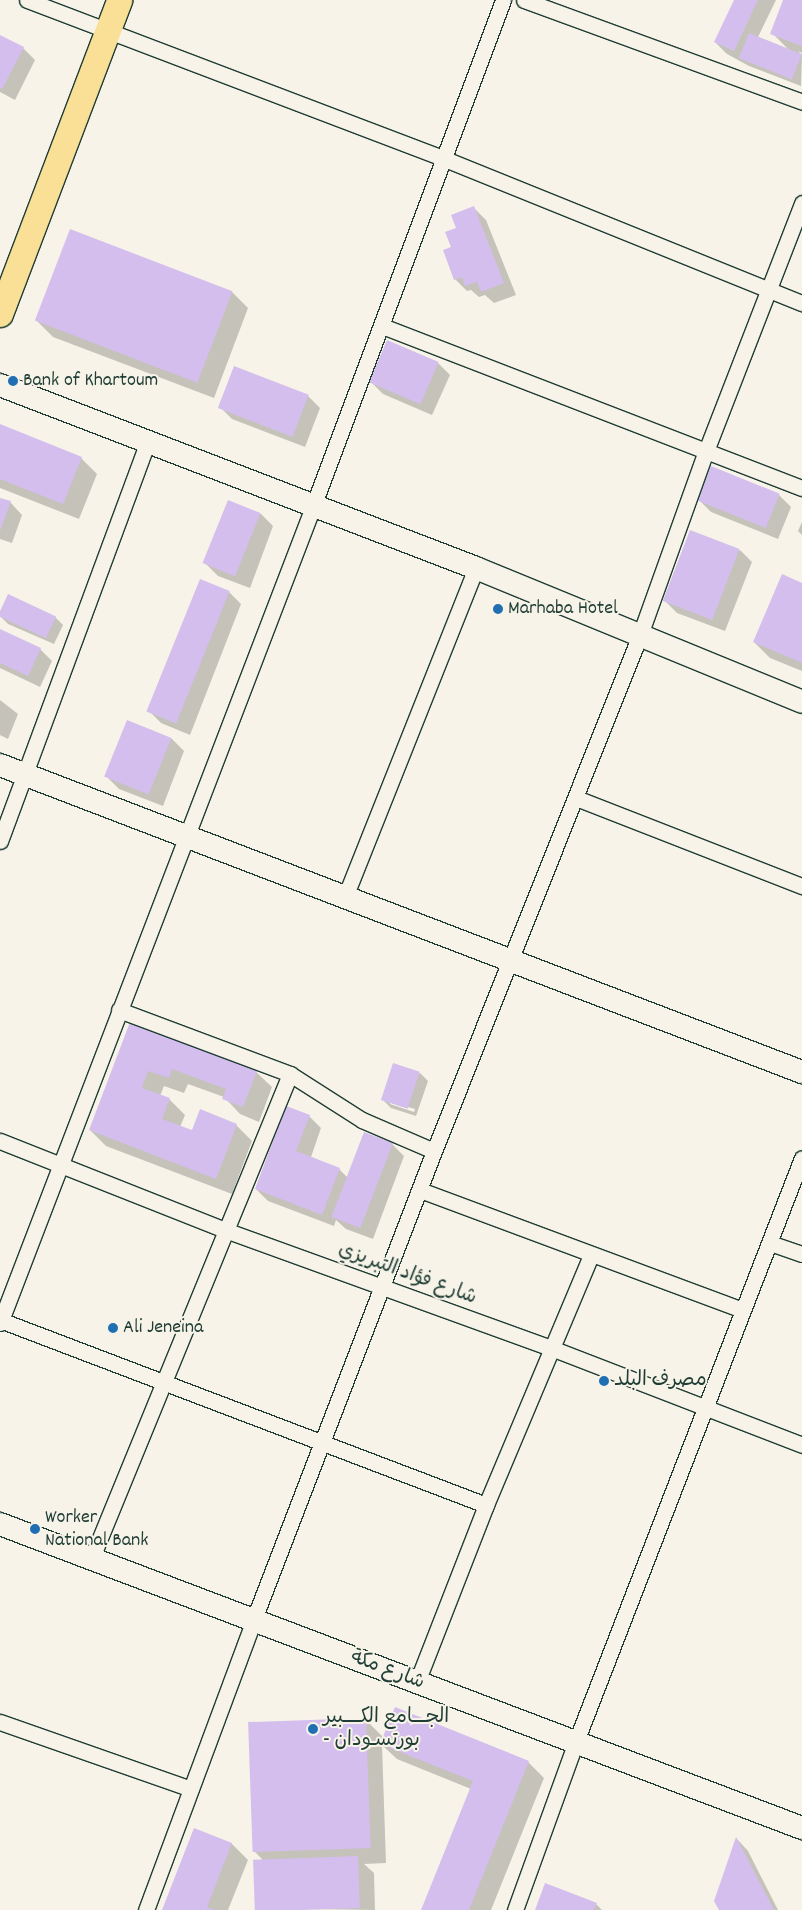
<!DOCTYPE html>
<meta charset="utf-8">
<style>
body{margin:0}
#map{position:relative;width:802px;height:1910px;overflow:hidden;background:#f7f3e8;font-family:Dekko,"Playpen Sans Arabic",sans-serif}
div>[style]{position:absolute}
.shadow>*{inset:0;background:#0003}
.building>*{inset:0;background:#d4beee;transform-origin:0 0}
.roads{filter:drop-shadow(1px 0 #1f3d34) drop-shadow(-1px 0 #1f3d34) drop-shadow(0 1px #1f3d34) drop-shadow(0 -1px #1f3d34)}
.street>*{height:15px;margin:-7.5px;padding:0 7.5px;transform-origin:7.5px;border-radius:7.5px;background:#f7f3e8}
.secondary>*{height:22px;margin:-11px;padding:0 11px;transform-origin:11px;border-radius:11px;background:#f7f3e8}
.primary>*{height:25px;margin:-12.5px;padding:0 12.5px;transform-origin:12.5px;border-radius:12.5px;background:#f9e096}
.dots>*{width:14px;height:14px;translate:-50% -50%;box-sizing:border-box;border:2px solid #f7f3e8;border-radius:50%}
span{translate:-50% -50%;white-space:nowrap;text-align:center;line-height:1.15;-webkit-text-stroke:4px #f7f3e8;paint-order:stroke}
.poi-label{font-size:20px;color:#1f3d34}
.left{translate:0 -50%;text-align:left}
.street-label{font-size:20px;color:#1f3d34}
</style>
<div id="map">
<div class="shadow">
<div style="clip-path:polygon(735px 0,776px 0,758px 37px,788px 49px,772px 33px,784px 0,802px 0,802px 53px,798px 51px,802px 55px,801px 86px,749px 66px,727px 54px,715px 42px)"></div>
<div style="clip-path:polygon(0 36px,23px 48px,35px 60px,15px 100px,0 92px)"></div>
<div style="clip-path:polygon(474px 208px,486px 220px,516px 295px,494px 303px,485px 295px,479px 297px,471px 290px,467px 291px,455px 279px,452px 248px)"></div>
<div style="clip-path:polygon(232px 292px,248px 308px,214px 398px,53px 337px,37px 321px)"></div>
<div style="clip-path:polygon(388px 342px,438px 363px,450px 375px,432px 415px,383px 394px,371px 382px)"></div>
<div style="clip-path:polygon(308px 396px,320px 408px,305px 447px,232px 419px,220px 407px)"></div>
<div style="clip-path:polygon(0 426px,81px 458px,97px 474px,79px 519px,0 488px)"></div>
<div style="clip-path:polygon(779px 495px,791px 507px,778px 539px,711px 512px,699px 500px)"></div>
<div style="clip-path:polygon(0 499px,10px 502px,22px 515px,12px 543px,0 539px)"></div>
<div style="clip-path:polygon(228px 502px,261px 514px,273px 526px,250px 588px,218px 576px,206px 564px)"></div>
<div style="clip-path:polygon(802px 522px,802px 535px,798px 531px)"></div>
<div style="clip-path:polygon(740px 550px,752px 562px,725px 631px,677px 613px,665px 601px)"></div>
<div style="clip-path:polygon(802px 584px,802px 671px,770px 658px,754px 642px)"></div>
<div style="clip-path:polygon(229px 592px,241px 604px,190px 735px,161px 723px,149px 711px)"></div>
<div style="clip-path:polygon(8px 596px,55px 617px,63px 625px,54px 644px,8px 624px,0 616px)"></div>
<div style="clip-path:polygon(0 630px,40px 649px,52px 661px,40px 687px,0 668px)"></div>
<div style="clip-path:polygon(0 700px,18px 714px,8px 739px,0 735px)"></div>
<div style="clip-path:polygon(128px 722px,172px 739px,184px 751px,163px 806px,119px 789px,107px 777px)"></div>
<div style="clip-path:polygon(130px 1024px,256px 1072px,272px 1087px,259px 1122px,240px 1114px,224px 1097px,188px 1084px,184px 1093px,164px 1086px,160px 1096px,169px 1099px,185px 1115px,180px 1127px,193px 1132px,236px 1125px,252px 1141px,232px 1194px,106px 1146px,90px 1130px)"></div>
<div style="clip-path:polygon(evenodd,420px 1073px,428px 1081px,416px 1116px,391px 1108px,383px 1100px,420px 1073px,390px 1102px,415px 1109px,414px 1112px,390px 1104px,390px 1102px)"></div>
<div style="clip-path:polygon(309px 1116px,321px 1128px,311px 1157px,339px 1169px,348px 1178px,392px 1144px,404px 1156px,373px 1239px,346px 1229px,336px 1220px,334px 1226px,268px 1201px,256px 1189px)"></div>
<div style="clip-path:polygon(366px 1720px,382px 1736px,382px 1742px,528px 1762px,544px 1778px,491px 1910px,422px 1910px,471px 1789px,397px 1759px,382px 1745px,386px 1863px,364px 1864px,374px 1873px,375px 1910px,255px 1908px,262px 1859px,254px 1851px)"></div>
<div style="clip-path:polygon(195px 1830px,232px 1844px,248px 1860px,228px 1910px,163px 1910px)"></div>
<div style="clip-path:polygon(737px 1839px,748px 1851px,778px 1910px,720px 1910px)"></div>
<div style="clip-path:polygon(596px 1904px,602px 1910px,536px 1910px)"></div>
</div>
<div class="building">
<div style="clip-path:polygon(734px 0,758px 0,734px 51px,714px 42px)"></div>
<div style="clip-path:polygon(783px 0,802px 0,802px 46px,770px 34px)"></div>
<div style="left:749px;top:33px;width:57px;height:27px;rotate:22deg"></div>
<div style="clip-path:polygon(0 35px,24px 47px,2px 89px,0 88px)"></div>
<div style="clip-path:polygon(474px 206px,504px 283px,481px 292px,477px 282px,465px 286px,462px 277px,454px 280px,443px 250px,451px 247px,445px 232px,456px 228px,451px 215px)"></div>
<div style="left:70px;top:229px;width:174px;height:98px;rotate:21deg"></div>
<div style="left:387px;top:340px;width:56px;height:46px;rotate:23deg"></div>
<div style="left:234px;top:366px;width:80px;height:45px;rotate:21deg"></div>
<div style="clip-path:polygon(0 424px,82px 457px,63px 504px,0 479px)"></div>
<div style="left:711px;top:466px;width:74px;height:37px;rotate:22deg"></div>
<div style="clip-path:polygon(0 498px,11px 501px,0 531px)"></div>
<div style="left:228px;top:500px;width:35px;height:68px;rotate:22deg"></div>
<div style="left:690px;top:530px;width:53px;height:76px;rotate:21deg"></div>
<div style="clip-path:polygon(782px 574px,802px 583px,802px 663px,753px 642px)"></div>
<div style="left:200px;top:579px;width:32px;height:143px;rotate:22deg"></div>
<div style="left:8px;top:594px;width:53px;height:24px;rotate:25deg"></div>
<div style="clip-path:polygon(0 629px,41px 648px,28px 676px,0 663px)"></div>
<div style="left:127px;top:720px;width:48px;height:61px;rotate:22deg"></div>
<div style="clip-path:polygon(130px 1022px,257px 1071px,243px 1107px,222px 1099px,226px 1089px,172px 1069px,169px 1078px,148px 1071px,142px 1088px,170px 1098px,162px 1119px,192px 1130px,200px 1109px,237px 1124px,216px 1179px,89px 1130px)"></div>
<div style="left:393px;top:1063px;width:28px;height:39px;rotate:18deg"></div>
<div style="clip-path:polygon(286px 1106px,310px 1115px,296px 1151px,340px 1168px,322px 1215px,255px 1189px)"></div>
<div style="left:364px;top:1132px;width:31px;height:91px;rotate:21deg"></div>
<div style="clip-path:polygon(395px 1707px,529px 1761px,469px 1910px,421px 1910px,473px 1781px,380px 1744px)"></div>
<div style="left:366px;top:1718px;width:130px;height:118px;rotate:88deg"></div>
<div style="clip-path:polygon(194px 1828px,232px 1843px,207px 1907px,215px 1910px,162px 1910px)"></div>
<div style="clip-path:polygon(736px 1837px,774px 1910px,719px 1910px,714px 1901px)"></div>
<div style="left:358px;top:1856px;width:52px;height:105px;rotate:88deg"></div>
<div style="clip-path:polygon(545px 1883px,597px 1903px,594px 1910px,535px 1910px)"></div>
</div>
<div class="roads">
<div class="street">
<div style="left:27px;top:0;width:447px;rotate:20.8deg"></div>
<div style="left:445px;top:159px;width:385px;rotate:22deg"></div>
<div style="left:524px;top:0;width:296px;rotate:20.1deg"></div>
<div style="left:382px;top:326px;width:450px;rotate:21.1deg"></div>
<div style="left:576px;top:798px;width:243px;rotate:21.3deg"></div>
<div style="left:0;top:841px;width:427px;rotate:-69.7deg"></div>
<div style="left:345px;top:897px;width:354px;rotate:-68.3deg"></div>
<div style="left:119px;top:1010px;width:183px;rotate:20.5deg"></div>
<div style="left:290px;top:1074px;width:85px;rotate:32.6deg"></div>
<div style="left:362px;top:1120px;width:78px;rotate:23.3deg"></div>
<div style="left:0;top:1141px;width:242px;rotate:21.6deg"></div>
<div style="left:225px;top:1230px;width:347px;rotate:19.9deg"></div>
<div style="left:551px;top:1348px;width:269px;rotate:21.1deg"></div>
<div style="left:420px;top:1190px;width:344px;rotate:20.4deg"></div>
<div style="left:770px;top:1243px;width:34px;rotate:19deg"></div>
<div style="left:0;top:1320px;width:520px;rotate:20.84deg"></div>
<div style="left:0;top:1323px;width:877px;rotate:-69.02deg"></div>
<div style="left:314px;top:504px;width:538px;rotate:-69.44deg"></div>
<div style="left:91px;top:1560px;width:525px;rotate:-67.73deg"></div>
<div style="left:417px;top:1682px;width:190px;rotate:-68.7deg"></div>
<div style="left:486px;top:1505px;width:271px;rotate:-67.2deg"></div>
<div style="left:0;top:1722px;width:202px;rotate:19.3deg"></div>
<div style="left:146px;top:1910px;width:310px;rotate:-69.6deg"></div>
<div style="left:254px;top:1619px;width:501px;rotate:-68.96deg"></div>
<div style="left:434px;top:1151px;width:556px;rotate:-68.24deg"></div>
<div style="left:640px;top:635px;width:195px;rotate:-70.3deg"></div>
<div style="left:706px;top:451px;width:266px;rotate:-68.8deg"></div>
<div style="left:515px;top:1910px;width:177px;rotate:-70.1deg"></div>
<div style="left:575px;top:1744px;width:628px;rotate:-68.83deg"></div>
</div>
<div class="secondary">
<div style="left:0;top:385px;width:510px;rotate:21.03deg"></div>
<div style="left:476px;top:568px;width:352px;rotate:22.3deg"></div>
<div style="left:0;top:765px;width:859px;rotate:20.95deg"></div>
<div style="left:0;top:1524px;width:858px;rotate:20.76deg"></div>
</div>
<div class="primary">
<div style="left:0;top:314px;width:336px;rotate:-69.2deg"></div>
</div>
</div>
<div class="dots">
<div style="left:13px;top:381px;background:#1f6fb2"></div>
<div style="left:498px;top:609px;background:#1f6fb2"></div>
<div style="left:113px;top:1328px;background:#1f6fb2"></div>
<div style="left:604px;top:1381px;background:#1f6fb2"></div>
<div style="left:35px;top:1529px;background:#1f6fb2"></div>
<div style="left:313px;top:1729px;background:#1f6fb2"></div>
</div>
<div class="poi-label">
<span class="left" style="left:23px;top:381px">Bank of Khartoum</span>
<span class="left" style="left:508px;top:609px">Marhaba Hotel</span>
<span class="left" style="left:123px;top:1328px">Ali Jeneina</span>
<span class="left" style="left:614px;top:1381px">مصرف البلد</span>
<span class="left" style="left:45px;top:1530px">Worker<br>National Bank</span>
<span class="left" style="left:323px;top:1730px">الجـــامع الكــــبير<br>- بورتسـودان</span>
</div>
<div class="street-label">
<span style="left:407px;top:1275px;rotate:20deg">شارع فؤاد التبريزي</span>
<span style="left:387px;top:1671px;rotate:21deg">شارع مكة</span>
</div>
</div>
